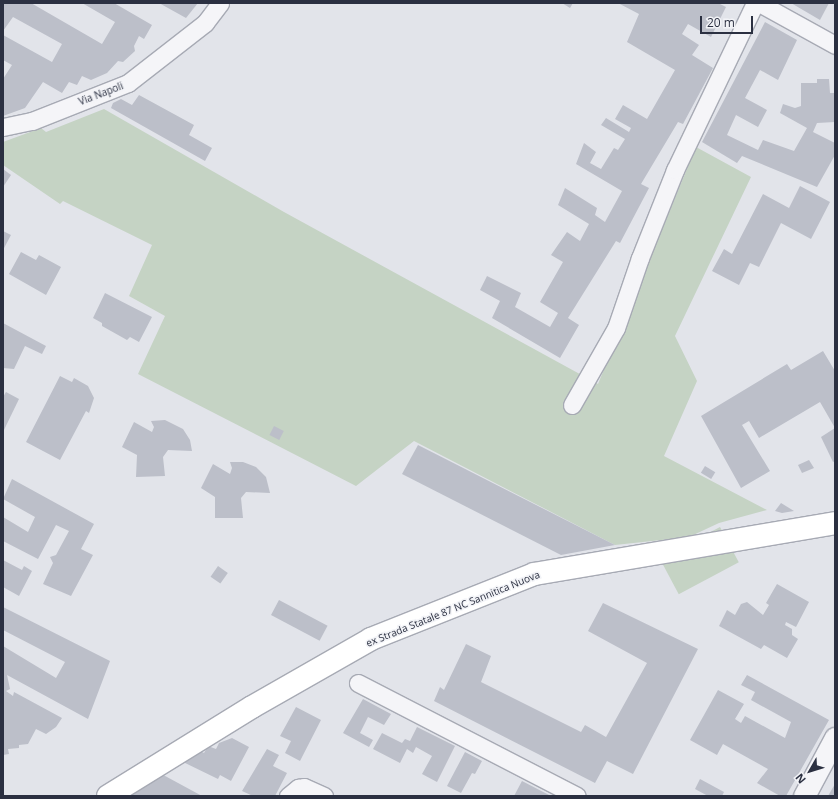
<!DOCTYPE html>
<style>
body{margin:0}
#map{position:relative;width:838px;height:799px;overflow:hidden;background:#e2e4ea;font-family:"Open Sans",sans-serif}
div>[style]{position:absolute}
.green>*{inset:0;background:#c5d3c4;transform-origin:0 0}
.building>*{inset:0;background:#bcbfc9;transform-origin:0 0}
.roads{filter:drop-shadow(1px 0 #a7aab4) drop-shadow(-1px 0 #a7aab4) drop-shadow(0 1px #a7aab4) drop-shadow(0 -1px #a7aab4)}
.minor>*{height:17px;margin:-8.5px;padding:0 8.5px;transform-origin:8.5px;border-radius:8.5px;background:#f5f5f8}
.tertiary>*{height:21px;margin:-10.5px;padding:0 10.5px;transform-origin:10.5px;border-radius:10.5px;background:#f5f5f8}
.trunk>*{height:22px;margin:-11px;padding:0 11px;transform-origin:11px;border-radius:11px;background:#fff}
span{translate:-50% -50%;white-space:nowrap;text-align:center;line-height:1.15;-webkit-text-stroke:3px #f2f3f7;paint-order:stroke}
.street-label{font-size:10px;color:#2b3041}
.frame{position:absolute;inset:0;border:4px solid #2b3041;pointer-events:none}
.north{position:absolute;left:790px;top:751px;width:40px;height:40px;-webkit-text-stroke:3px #f2f3f7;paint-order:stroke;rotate:231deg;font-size:11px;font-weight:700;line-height:16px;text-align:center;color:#2b3041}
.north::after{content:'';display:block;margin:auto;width:14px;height:18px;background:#2b3041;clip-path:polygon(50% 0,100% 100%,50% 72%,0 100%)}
.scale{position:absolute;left:700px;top:16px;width:53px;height:18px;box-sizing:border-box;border:2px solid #2b3041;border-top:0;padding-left:5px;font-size:12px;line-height:14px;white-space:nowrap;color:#2b3041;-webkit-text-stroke:3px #f2f3f7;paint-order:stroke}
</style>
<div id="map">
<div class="green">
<div style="clip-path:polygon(104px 109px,284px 212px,598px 384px,696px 147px,751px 177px,675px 336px,697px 381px,664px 456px,767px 510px,719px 523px,689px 537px,615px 545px,414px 441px,356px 486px,138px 374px,165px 316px,129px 296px,152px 245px,63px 201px,60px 204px,3px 165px,3px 142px,41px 128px,46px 132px)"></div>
<div style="left:720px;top:527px;width:40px;height:68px;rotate:62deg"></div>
</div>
<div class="building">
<div style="clip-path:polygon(3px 3px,31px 3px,102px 44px,115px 22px,82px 3px,114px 3px,152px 25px,144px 39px,139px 36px,134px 46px,135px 51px,123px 62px,118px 61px,107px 73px,91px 80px,82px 76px,77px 85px,69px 82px,62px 93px,43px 82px,25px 108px,3px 116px,3px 79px,12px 65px,3px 60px,3px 35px,52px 62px,62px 44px,13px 17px,3px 31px)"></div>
<div style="clip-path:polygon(159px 3px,198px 3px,186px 18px)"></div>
<div style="clip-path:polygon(562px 3px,573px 3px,570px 8px)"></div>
<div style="clip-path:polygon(618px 3px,718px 3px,726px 7px,711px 37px,688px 24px,682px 34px,699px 45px,692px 55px,713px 68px,683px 124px,678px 122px,641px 184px,649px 188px,620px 243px,616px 241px,568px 318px,579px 325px,560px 358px,492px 318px,500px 301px,480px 290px,487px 276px,521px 293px,515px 307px,550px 327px,558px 313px,540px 302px,563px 262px,551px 255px,567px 232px,580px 241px,589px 224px,558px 205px,565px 188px,597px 208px,595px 215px,605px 222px,622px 191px,576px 164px,584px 143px,596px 152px,590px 163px,601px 169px,614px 148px,618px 150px,625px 139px,601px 125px,606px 118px,629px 132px,631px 128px,615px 119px,623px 105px,647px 119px,675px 70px,627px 42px,639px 14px)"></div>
<div style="clip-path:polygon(791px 3px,829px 3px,820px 20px)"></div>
<div style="clip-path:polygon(765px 22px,797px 40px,778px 80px,760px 70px,745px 98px,767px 110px,758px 127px,736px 115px,727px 135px,758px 150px,763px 140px,794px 151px,807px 128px,780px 113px,783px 104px,795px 108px,801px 106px,801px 83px,817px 83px,817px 79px,829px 79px,830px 93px,835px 93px,835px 122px,817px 123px,813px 132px,835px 143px,835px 155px,817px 187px,742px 156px,737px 163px,702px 142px)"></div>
<div style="clip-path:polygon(139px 95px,194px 125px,189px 135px,212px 148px,205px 161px,111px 108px,113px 103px,121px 99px,132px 105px)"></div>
<div style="clip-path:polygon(3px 169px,11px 175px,3px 187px)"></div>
<div style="clip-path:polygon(800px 186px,830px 202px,811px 239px,781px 223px,759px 267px,750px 263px,739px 285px,712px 271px,724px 249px,732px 254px,763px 194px,789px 208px)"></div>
<div style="clip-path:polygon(3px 231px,11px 235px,3px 250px)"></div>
<div style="clip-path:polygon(21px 252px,36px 260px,39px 255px,61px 267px,46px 295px,9px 274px)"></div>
<div style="clip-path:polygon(105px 293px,152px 317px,139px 342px,130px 337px,127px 340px,102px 326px,102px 323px,93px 318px)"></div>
<div style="clip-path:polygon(3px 323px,46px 346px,42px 354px,25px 346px,14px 369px,3px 368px)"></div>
<div style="clip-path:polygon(823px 351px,835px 371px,835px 428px,820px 402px,759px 438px,749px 421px,742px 425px,770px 471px,741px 488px,701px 416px,787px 364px,791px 370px)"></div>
<div style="clip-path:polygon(60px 376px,72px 382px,74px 378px,88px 386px,94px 398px,89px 413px,86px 411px,60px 460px,26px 442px)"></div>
<div style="clip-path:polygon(6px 392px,19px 399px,3px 432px,3px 397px)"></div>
<div style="clip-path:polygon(165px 420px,183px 429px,190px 440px,192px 451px,168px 450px,163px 457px,165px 476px,136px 477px,137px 455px,122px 447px,134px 422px,152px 432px,154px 427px,151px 421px)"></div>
<div style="left:274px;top:426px;width:11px;height:10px;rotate:27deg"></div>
<div style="clip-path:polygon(835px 428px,835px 461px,833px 462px,821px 437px)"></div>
<div style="clip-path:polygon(418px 445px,615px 545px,561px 555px,402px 474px)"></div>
<div style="clip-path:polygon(809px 460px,814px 468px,802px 473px,798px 465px)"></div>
<div style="clip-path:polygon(230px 462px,243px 462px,256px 467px,266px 477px,270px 493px,246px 492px,241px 498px,243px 518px,215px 518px,215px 497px,201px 488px,213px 464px,230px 474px,232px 468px)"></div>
<div style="left:705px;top:466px;width:12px;height:8px;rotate:31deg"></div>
<div style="clip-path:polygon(12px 479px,94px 524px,81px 549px,93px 555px,71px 596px,43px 584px,53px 563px,50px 557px,56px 555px,69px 531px,56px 525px,38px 559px,3px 541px,3px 517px,28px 532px,35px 517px,3px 499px)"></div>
<div style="clip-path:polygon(781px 503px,794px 511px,782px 513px,775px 511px)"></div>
<div style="clip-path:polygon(3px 560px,22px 570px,24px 566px,32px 571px,19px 596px,3px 587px)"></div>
<div style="left:218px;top:566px;width:12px;height:13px;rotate:35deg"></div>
<div style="clip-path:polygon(777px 584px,809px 602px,796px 627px,786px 622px,785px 625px,792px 629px,792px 635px,798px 639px,787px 658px,764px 645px,761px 649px,719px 626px,727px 610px,735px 615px,741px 604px,747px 602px,763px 615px,769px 605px,766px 603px)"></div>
<div style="left:279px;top:600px;width:55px;height:17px;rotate:28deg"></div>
<div style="clip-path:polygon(603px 603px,698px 649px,633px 774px,607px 761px,595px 783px,434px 701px,440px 687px,444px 690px,466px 644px,491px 656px,481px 682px,581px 732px,585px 725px,606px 737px,647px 663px,588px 631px)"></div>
<div style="clip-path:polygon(3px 607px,110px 661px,88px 719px,7px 675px,10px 689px,6px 691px,13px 696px,14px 692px,62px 718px,56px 727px,46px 734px,36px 729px,28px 744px,19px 745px,19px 748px,8px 749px,9px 754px,3px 755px,3px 646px,56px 678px,65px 662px,3px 630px)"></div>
<div style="clip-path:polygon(747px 675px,829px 720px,786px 796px,780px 796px,757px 783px,768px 769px,723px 744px,717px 755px,690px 740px,718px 690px,744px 704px,735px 719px,741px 723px,745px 716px,785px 738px,791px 722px,751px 700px,755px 692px,741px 685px)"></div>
<div style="clip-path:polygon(363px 699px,391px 714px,384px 725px,368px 717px,360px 733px,373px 740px,369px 747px,343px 733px)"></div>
<div style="clip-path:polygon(296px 707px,321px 720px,300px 761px,285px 753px,291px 741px,280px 736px)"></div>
<div style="clip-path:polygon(417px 727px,455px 746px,437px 782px,422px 774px,432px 756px,416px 747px,413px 753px,407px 749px,400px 763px,373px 749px,382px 733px,402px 743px,405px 739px,410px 741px)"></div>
<div style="clip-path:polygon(232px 738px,249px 747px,231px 781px,220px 775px,218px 779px,181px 761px,189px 745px,204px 753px,208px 746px,216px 749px,219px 743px)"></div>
<div style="clip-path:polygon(267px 749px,279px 755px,273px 766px,287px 773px,275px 796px,253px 796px,242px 791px)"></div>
<div style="clip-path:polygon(465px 752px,482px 761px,475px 774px,472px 773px,461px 793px,447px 786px)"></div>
<div style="clip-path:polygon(143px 764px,202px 796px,121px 796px)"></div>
<div style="clip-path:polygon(700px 779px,724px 792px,722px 796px,708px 796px,695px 789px)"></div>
<div style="clip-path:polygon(522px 781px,551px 796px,514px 796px)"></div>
<div style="clip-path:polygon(835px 784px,835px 796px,828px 796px,832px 789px)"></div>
</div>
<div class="roads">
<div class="minor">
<div style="left:759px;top:3px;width:87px;rotate:28.9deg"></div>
<div style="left:3px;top:127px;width:30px;rotate:-12deg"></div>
<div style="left:32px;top:121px;width:103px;rotate:-21.6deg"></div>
<div style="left:128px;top:83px;width:98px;rotate:-37.9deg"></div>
<div style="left:205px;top:23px;width:25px;rotate:-53deg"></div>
<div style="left:572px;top:405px;width:89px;rotate:-60.3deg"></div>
<div style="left:616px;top:328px;width:74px;rotate:-71.1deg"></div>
<div style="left:640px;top:258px;width:95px;rotate:-68.3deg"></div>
<div style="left:675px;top:170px;width:185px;rotate:-64.4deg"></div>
<div style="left:358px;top:683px;width:246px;rotate:27.3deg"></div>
<div style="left:288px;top:796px;width:13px;rotate:-39deg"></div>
<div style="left:298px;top:788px;width:6px;rotate:-9deg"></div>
<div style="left:304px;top:787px;width:22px;rotate:24deg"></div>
</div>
<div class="tertiary">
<div style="left:804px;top:796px;width:66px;rotate:-61.9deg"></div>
</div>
<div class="trunk">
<div style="left:108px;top:796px;width:169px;rotate:-31.7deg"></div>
<div style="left:252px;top:707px;width:137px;rotate:-29.7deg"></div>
<div style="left:371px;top:639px;width:175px;rotate:-21.7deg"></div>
<div style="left:534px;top:574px;width:305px;rotate:-9.6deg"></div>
</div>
</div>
<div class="street-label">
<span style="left:101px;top:94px;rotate:-21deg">Via Napoli</span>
<span style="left:453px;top:609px;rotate:-22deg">ex Strada Statale 87 NC Sannitica Nuova</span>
</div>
<div class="frame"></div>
<div class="north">N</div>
<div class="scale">20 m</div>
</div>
